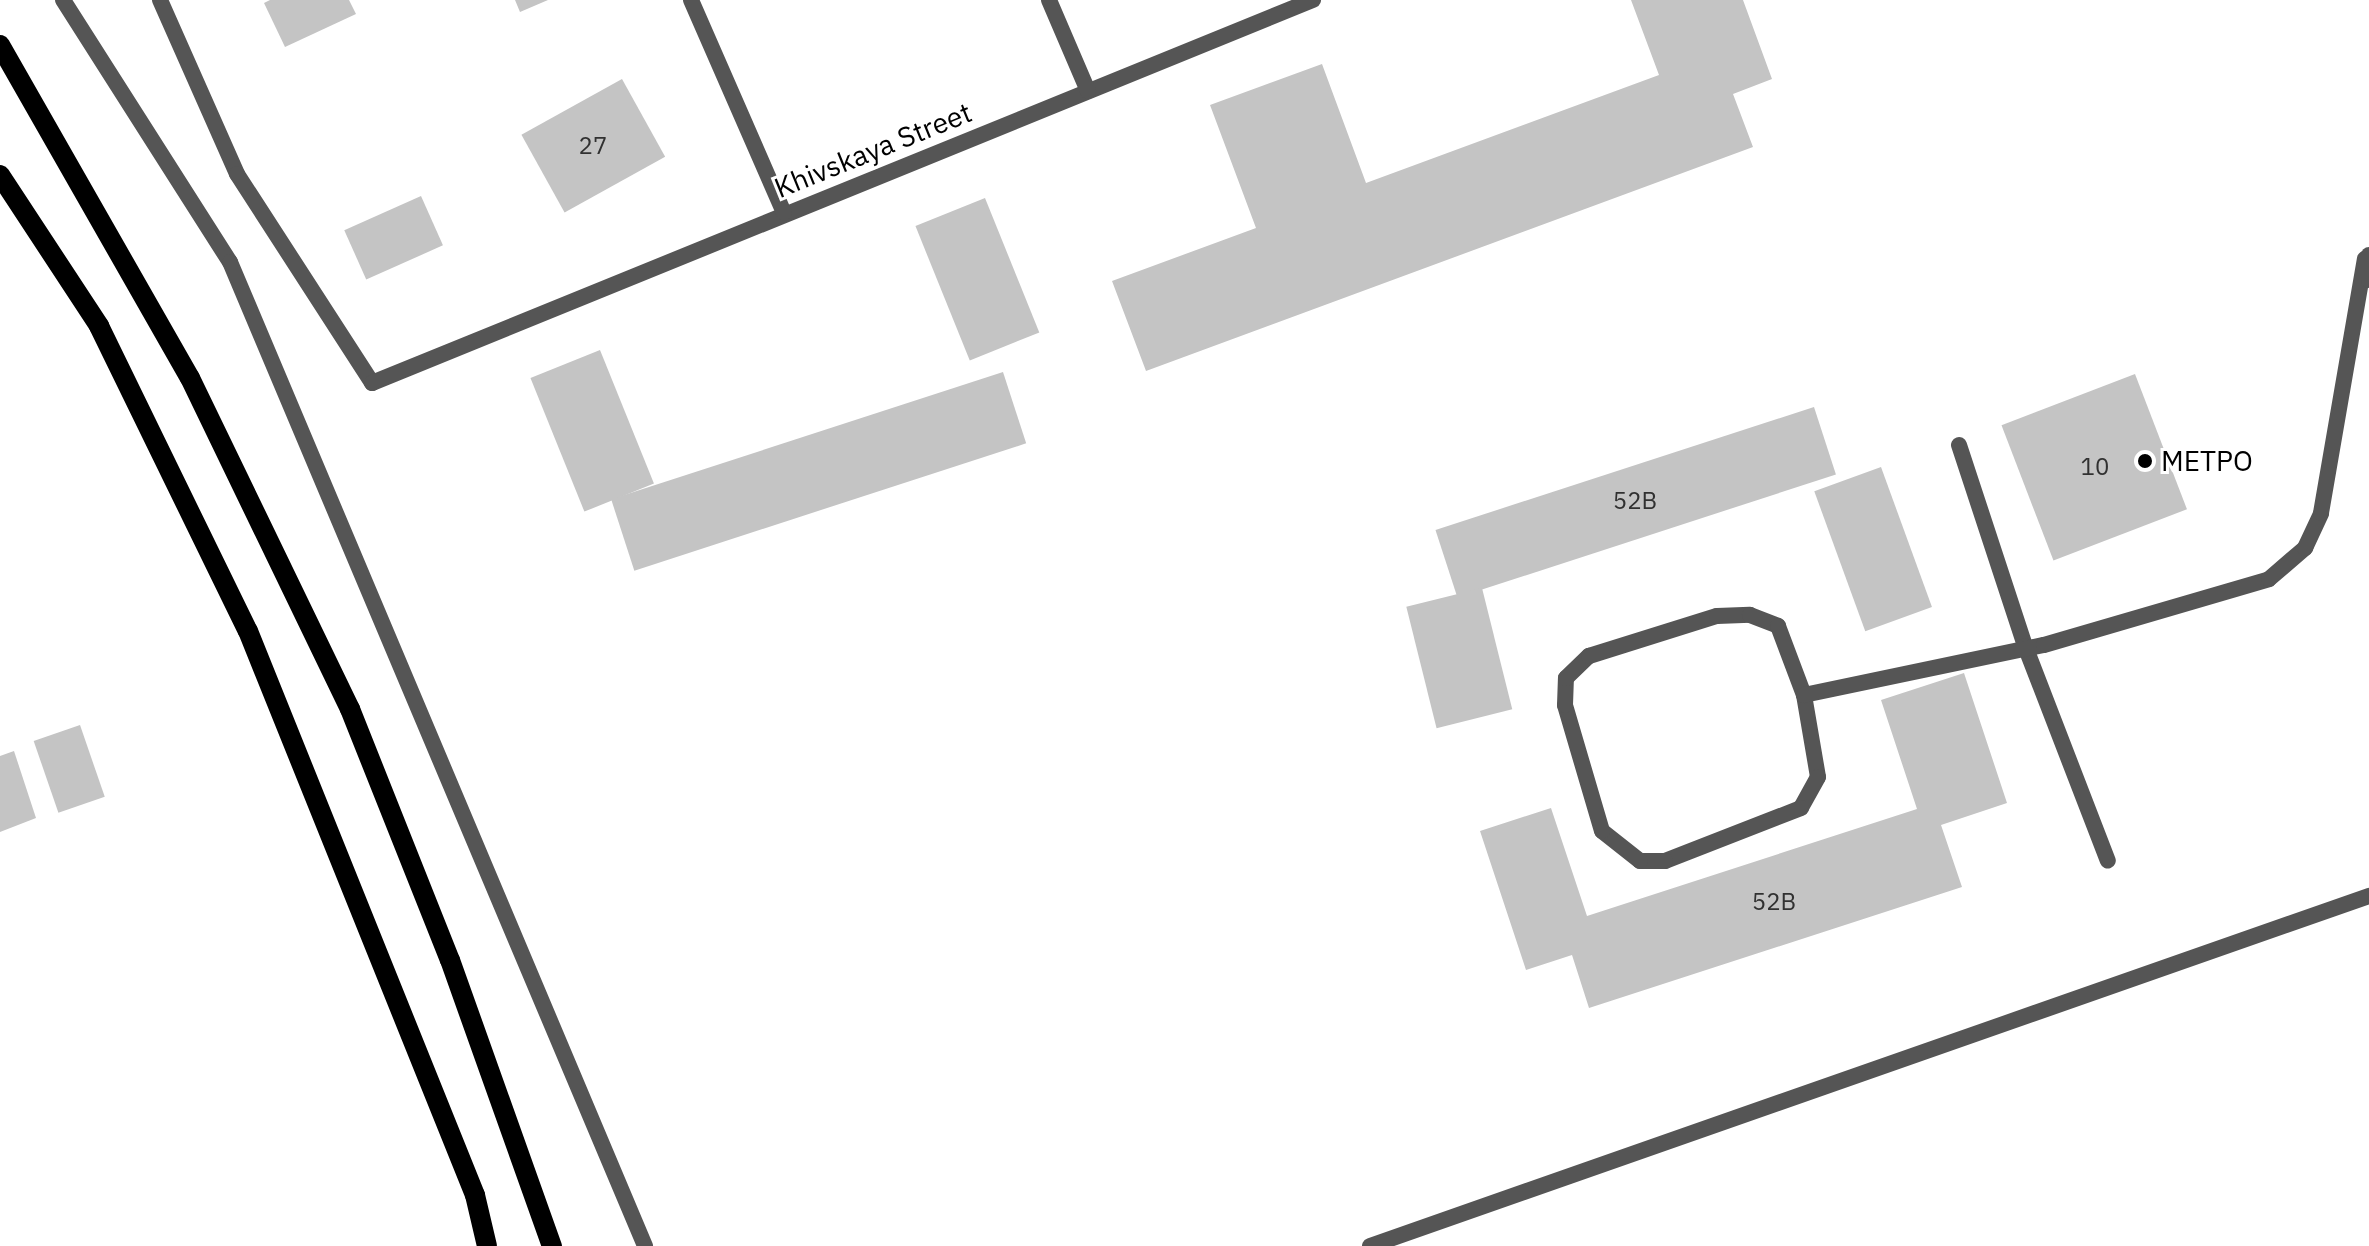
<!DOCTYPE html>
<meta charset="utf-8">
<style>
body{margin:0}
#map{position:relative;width:2369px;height:1246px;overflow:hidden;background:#fff;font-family:"IBM Plex Sans",sans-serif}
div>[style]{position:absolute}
.building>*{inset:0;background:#c4c4c4;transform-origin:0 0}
.service>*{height:16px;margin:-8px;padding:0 8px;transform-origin:8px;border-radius:8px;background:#555}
.minor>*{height:16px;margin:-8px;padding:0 8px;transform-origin:8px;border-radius:8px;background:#555}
.primary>*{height:20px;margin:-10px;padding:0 10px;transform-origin:10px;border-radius:10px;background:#000}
.dots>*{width:22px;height:22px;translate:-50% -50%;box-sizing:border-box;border:4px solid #fff;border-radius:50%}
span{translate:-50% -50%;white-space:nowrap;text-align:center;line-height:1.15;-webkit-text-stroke:6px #fff;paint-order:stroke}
.number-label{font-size:24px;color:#313131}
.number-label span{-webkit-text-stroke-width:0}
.street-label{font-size:28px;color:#000}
.poi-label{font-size:28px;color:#000}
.left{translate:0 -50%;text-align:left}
</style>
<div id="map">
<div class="building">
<div style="clip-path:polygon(270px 0,349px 0,356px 14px,285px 47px,264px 3px)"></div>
<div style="clip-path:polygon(515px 0,548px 0,520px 12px)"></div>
<div style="clip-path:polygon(1631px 0,1743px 0,1772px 79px,1733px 94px,1753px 147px,1146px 371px,1112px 281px,1256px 228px,1210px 105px,1322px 64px,1366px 183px,1659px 75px)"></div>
<div style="left:622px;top:79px;width:89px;height:115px;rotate:61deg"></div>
<div style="left:421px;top:196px;width:54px;height:84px;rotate:66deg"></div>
<div style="left:985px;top:198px;width:145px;height:75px;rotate:68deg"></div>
<div style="left:600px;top:350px;width:144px;height:75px;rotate:68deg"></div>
<div style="left:1003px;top:372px;width:75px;height:412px;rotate:72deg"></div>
<div style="left:2135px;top:374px;width:145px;height:143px;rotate:69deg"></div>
<div style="left:1814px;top:407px;width:71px;height:398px;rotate:72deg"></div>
<div style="left:1881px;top:467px;width:149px;height:71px;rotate:70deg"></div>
<div style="left:1482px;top:588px;width:125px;height:78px;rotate:76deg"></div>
<div style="clip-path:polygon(1964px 673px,2007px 803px,1941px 825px,1962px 887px,1589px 1008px,1572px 955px,1526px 970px,1480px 831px,1551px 808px,1587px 916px,1917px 809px,1881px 700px)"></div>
<div style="left:80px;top:725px;width:76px;height:49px;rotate:71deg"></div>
<div style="clip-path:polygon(14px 751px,36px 818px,0 832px,0 756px)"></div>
</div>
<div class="service">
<div style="left:1959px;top:445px;width:212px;rotate:71.8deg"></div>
<div style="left:2025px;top:646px;width:230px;rotate:68.9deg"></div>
<div style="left:1804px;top:695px;width:83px;rotate:80.3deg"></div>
<div style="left:1818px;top:777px;width:35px;rotate:119deg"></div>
<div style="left:1801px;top:808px;width:146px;rotate:158.7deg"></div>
<div style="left:1665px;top:861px;width:25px;rotate:180deg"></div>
<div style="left:1640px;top:861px;width:48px;rotate:-141.7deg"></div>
<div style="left:1602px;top:831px;width:131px;rotate:-106.4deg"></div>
<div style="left:1565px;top:705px;width:27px;rotate:-88deg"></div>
<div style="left:1566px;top:678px;width:32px;rotate:-44deg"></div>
<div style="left:1589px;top:656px;width:134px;rotate:-17.4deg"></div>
<div style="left:1717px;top:616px;width:33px;rotate:-2deg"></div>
<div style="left:1750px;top:615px;width:30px;rotate:21deg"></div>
<div style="left:1778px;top:626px;width:74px;rotate:69.4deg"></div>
<div style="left:1804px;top:695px;width:245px;rotate:-11.8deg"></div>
<div style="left:2044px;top:645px;width:234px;rotate:-16.3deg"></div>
<div style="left:2269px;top:579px;width:48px;rotate:-40.7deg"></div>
<div style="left:2305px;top:548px;width:38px;rotate:-65deg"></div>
<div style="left:2321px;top:513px;width:258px;rotate:-80.2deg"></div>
<div style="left:1370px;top:1246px;width:1059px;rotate:-19.31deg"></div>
</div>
<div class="minor">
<div style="left:63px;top:0;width:311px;rotate:57.5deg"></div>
<div style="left:230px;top:262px;width:1068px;rotate:67.13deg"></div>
<div style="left:160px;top:0;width:190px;rotate:66.1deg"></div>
<div style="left:237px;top:174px;width:249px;rotate:57.1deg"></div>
<div style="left:372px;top:383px;width:1016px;rotate:-22.15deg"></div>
<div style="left:691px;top:0;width:232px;rotate:66.4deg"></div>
<div style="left:1049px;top:0;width:99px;rotate:66.8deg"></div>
<div style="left:2369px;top:255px;width:25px;rotate:90deg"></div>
</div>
<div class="primary">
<div style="left:0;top:45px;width:383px;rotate:60.3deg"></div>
<div style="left:190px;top:378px;width:368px;rotate:64.2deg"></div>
<div style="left:350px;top:709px;width:270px;rotate:68.3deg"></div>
<div style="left:450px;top:960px;width:304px;rotate:70.4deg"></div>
<div style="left:0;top:175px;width:181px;rotate:56.7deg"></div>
<div style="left:99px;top:326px;width:339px;rotate:64deg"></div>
<div style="left:248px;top:631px;width:608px;rotate:68.08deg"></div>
<div style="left:475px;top:1195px;width:52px;rotate:76.8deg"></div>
</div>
<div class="dots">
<div style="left:2145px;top:461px;background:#000"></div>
</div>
<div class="number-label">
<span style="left:593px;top:146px">27</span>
<span style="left:2095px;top:467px">10</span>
<span style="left:1635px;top:501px">52В</span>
<span style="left:1774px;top:902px">52В</span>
</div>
<div class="street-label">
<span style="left:873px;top:150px;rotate:-22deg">Khivskaya Street</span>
</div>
<div class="poi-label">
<span class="left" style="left:2161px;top:461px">МЕТРО</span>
</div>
</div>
